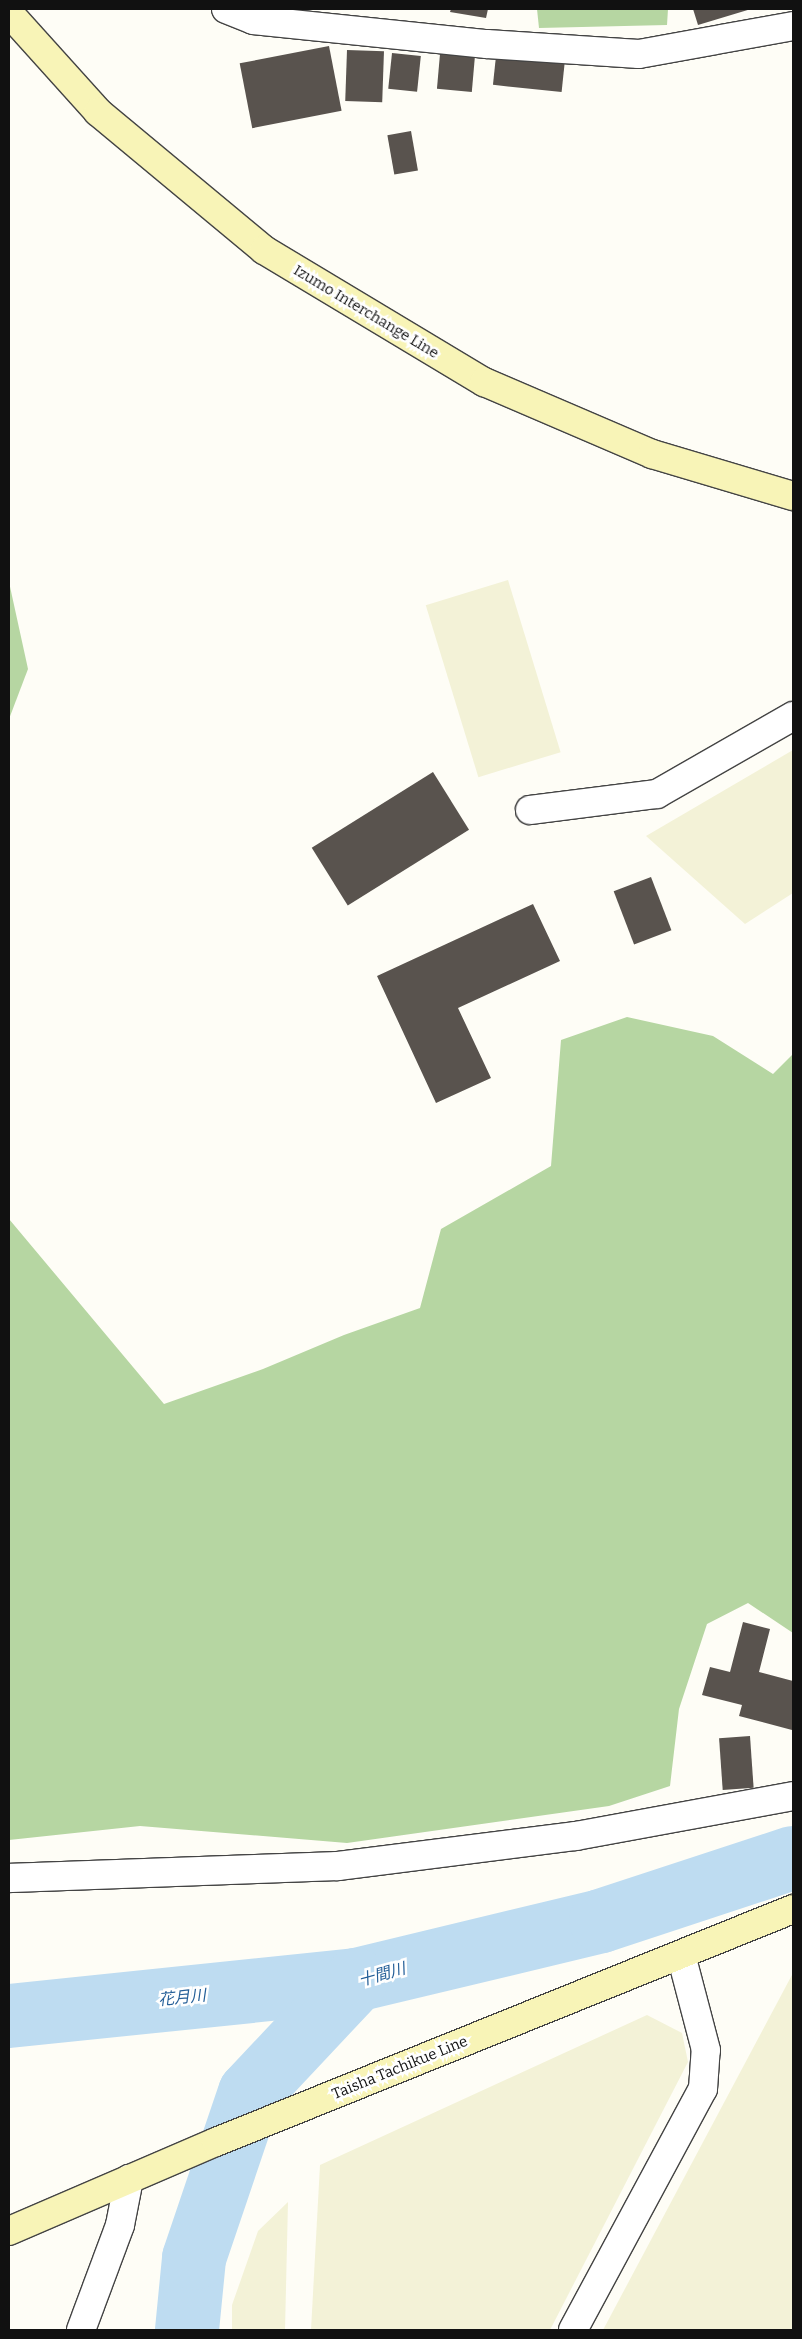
<!DOCTYPE html>
<meta charset="utf-8">
<style>
body{margin:0}
#map{position:relative;width:802px;height:2339px;overflow:hidden;background:#fefdf6;font-family:Bitter,"Noto Sans JP",serif}
div>[style]{position:absolute}
.farmland>*{inset:0;background:#f3f2d7;transform-origin:0 0}
.forest>*{inset:0;background:#b6d6a2}
.river>*{height:64px;margin:-32px;padding:0 32px;transform-origin:32px;border-radius:32px;background:#bedcf1}
.building>*{inset:0;background:#59534e;transform-origin:0 0}
.roads{filter:drop-shadow(1px 0 #444) drop-shadow(-1px 0 #444) drop-shadow(0 1px #444) drop-shadow(0 -1px #444)}
.minor>*{height:28px;margin:-14px;padding:0 14px;transform-origin:14px;border-radius:14px;background:#fff}
.secondary>*{height:28px;margin:-14px;padding:0 14px;transform-origin:14px;border-radius:14px;background:#f8f4b7}
span{translate:-50% -50%;white-space:nowrap;text-align:center;line-height:1.15;-webkit-text-stroke:5px #fff;paint-order:stroke}
.street-label{font-size:15px;color:#111}
.water-label{font-size:16px;color:#245f98;font-style:italic}
.frame{position:absolute;inset:0;border:10px solid #111;pointer-events:none}
</style>
<div id="map">
<div class="farmland">
<div style="left:508px;top:580px;width:180px;height:86px;rotate:73deg"></div>
<div style="clip-path:polygon(793px 750px,793px 893px,745px 924px,646px 836px)"></div>
<div style="clip-path:polygon(793px 1973px,793px 2330px,603px 2330px)"></div>
<div style="clip-path:polygon(647px 2015px,682px 2033px,688px 2062px,550px 2330px,311px 2330px,320px 2165px)"></div>
<div style="clip-path:polygon(288px 2202px,285px 2330px,232px 2330px,232px 2305px,258px 2231px)"></div>
</div>
<div class="forest">
<div style="clip-path:polygon(537px 9px,668px 9px,667px 25px,539px 28px)"></div>
<div style="clip-path:polygon(9px 582px,28px 669px,9px 719px)"></div>
<div style="clip-path:polygon(627px 1017px,713px 1036px,773px 1074px,793px 1054px,793px 1633px,748px 1603px,707px 1624px,679px 1709px,670px 1786px,609px 1806px,347px 1843px,140px 1826px,9px 1840px,9px 1219px,164px 1404px,263px 1369px,344px 1335px,420px 1308px,441px 1229px,551px 1166px,561px 1040px)"></div>
</div>
<div class="river">
<div style="left:9px;top:2016px;width:349px;rotate:-5.9deg"></div>
<div style="left:356px;top:1980px;width:252px;rotate:-13.5deg"></div>
<div style="left:601px;top:1921px;width:202px;rotate:-18.2deg"></div>
<div style="left:187px;top:2330px;width:72px;rotate:-84.4deg"></div>
<div style="left:194px;top:2258px;width:174px;rotate:-71.3deg"></div>
<div style="left:250px;top:2093px;width:155px;rotate:-46.8deg"></div>
</div>
<div class="building">
<div style="clip-path:polygon(451px 9px,488px 9px,486px 18px,450px 12px)"></div>
<div style="clip-path:polygon(693px 9px,751px 9px,698px 25px)"></div>
<div style="left:329px;top:46px;width:66px;height:91px;rotate:79deg"></div>
<div style="left:347px;top:50px;width:37px;height:51px;rotate:2deg"></div>
<div style="left:392px;top:53px;width:29px;height:36px;rotate:6deg"></div>
<div style="left:440px;top:54px;width:35px;height:35px;rotate:5deg"></div>
<div style="left:496px;top:56px;width:69px;height:29px;rotate:6deg"></div>
<div style="left:411px;top:131px;width:40px;height:24px;rotate:80deg"></div>
<div style="left:433px;top:772px;width:68px;height:143px;rotate:58deg"></div>
<div style="left:651px;top:877px;width:57px;height:40px;rotate:69deg"></div>
<div style="clip-path:polygon(533px 904px,560px 961px,458px 1008px,491px 1078px,436px 1103px,377px 976px)"></div>
<div style="clip-path:polygon(743px 1622px,770px 1629px,759px 1672px,793px 1681px,792px 1730px,739px 1716px,742px 1705px,702px 1695px,710px 1667px,730px 1672px)"></div>
<div style="left:750px;top:1736px;width:52px;height:31px;rotate:86deg"></div>
</div>
<div class="roads">
<div class="minor">
<div style="left:226px;top:9px;width:29px;rotate:22deg"></div>
<div style="left:253px;top:20px;width:235px;rotate:5.9deg"></div>
<div style="left:487px;top:44px;width:152px;rotate:3.8deg"></div>
<div style="left:639px;top:54px;width:157px;rotate:-10.3deg"></div>
<div style="left:530px;top:810px;width:128px;rotate:-7.2deg"></div>
<div style="left:657px;top:794px;width:157px;rotate:-29.8deg"></div>
<div style="left:9px;top:1878px;width:329px;rotate:-2.1deg"></div>
<div style="left:338px;top:1866px;width:240px;rotate:-7.2deg"></div>
<div style="left:576px;top:1836px;width:221px;rotate:-10.4deg"></div>
<div style="left:81px;top:2330px;width:112px;rotate:-69.6deg"></div>
<div style="left:120px;top:2225px;width:47px;rotate:-78.9deg"></div>
<div style="left:573px;top:2330px;width:274px;rotate:-61.7deg"></div>
<div style="left:703px;top:2089px;width:39px;rotate:-86deg"></div>
<div style="left:706px;top:2050px;width:98px;rotate:-104.7deg"></div>
</div>
<div class="secondary">
<div style="left:9px;top:13px;width:133px;rotate:48deg"></div>
<div style="left:98px;top:112px;width:216px;rotate:39.7deg"></div>
<div style="left:264px;top:250px;width:257px;rotate:31deg"></div>
<div style="left:484px;top:382px;width:183px;rotate:23.2deg"></div>
<div style="left:652px;top:454px;width:147px;rotate:16.6deg"></div>
<div style="left:9px;top:2231px;width:225px;rotate:-23.3deg"></div>
<div style="left:216px;top:2142px;width:622px;rotate:-21.99deg"></div>
</div>
</div>
<div class="street-label">
<span style="left:366px;top:312px;rotate:31deg">Izumo Interchange Line</span>
<span style="left:400px;top:2068px;rotate:-22deg">Taisha Tachikue Line</span>
</div>
<div class="water-label">
<span style="left:382px;top:1975px;rotate:-16deg">十間川</span>
<span style="left:182px;top:1998px;rotate:-6deg">花月川</span>
</div>
<div class="frame"></div>
</div>
